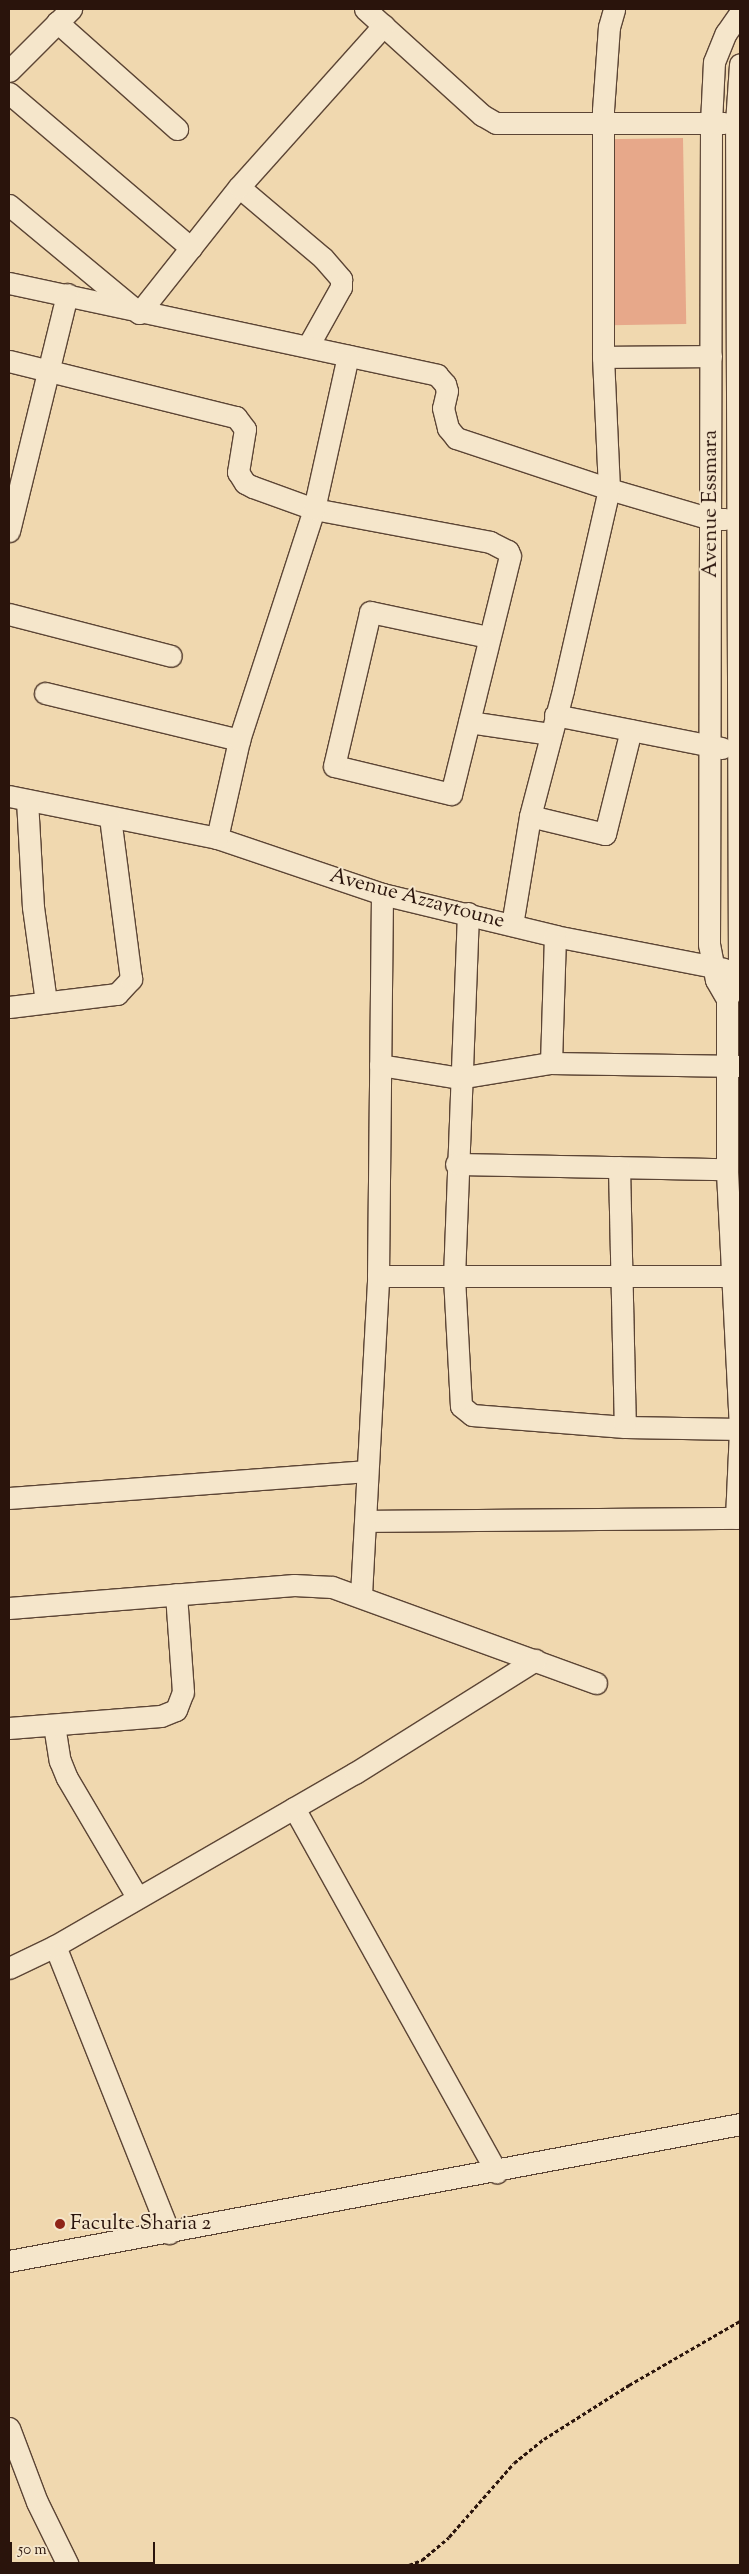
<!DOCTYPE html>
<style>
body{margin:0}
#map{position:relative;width:749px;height:2574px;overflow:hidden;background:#f0d8af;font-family:"Sorts Mill Goudy",serif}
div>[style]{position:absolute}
.building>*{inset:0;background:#e7a88a;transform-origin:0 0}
.path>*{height:3px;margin-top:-1.5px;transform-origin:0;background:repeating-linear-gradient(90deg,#2a140c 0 4px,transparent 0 6.5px)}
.roads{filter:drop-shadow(1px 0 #5c4535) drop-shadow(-1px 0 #5c4535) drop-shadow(0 1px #5c4535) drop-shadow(0 -1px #5c4535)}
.minor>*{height:21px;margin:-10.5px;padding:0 10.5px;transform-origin:10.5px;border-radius:10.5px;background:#f5e6cb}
.dots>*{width:14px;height:14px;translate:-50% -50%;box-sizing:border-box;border:2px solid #f5e6cb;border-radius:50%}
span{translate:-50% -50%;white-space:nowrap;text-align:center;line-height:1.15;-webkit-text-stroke:4px #f5e6cb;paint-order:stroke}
.street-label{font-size:21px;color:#2a140c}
.poi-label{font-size:21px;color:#2a140c}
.left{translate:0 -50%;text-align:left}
.frame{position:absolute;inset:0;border:10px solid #2a140c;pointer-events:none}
.scale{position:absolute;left:10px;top:2542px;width:145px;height:22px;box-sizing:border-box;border:2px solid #2a140c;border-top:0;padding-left:6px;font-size:15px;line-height:18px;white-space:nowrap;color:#2a140c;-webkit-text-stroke:4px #f5e6cb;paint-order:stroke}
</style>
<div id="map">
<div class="building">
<div style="left:683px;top:138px;width:186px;height:76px;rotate:89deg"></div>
</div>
<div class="path">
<div style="left:409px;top:2565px;width:14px;rotate:-21deg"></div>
<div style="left:422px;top:2560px;width:35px;rotate:-40deg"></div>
<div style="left:449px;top:2537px;width:98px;rotate:-48.7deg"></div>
<div style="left:514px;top:2463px;width:38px;rotate:-39deg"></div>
<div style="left:544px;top:2439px;width:101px;rotate:-32.4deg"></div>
<div style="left:629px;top:2385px;width:128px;rotate:-30deg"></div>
</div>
<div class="roads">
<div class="minor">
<div style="left:365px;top:9px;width:158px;rotate:42.2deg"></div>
<div style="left:482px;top:115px;width:16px;rotate:30deg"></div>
<div style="left:496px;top:123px;width:228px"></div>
<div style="left:57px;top:22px;width:161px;rotate:41.7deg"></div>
<div style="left:9px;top:71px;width:88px;rotate:-45deg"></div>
<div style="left:9px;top:93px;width:239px;rotate:40.4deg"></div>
<div style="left:239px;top:187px;width:110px;rotate:40.2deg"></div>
<div style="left:323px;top:258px;width:28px;rotate:49deg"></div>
<div style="left:341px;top:279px;width:8px;rotate:90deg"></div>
<div style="left:341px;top:287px;width:68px;rotate:119.2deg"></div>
<div style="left:9px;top:205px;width:169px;rotate:39.7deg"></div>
<div style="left:139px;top:313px;width:161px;rotate:-51.6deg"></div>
<div style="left:239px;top:187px;width:217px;rotate:-48.2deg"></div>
<div style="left:9px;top:283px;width:438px;rotate:12.1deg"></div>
<div style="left:437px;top:375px;width:12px;rotate:48deg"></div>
<div style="left:445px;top:384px;width:7px;rotate:74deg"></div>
<div style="left:447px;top:391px;width:17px;rotate:103deg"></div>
<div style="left:443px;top:408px;width:21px;rotate:76deg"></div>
<div style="left:448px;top:428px;width:13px;rotate:51deg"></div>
<div style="left:456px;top:438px;width:161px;rotate:18.4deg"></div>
<div style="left:609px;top:489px;width:106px;rotate:16.4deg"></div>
<div style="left:711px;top:519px;width:14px"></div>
<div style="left:603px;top:357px;width:108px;rotate:-0.5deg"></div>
<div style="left:9px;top:361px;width:234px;rotate:13.9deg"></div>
<div style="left:236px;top:417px;width:15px;rotate:53deg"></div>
<div style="left:245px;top:429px;width:44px;rotate:99.2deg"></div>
<div style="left:238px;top:472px;width:13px;rotate:58deg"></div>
<div style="left:245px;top:483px;width:9px;rotate:27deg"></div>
<div style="left:253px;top:487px;width:65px;rotate:19.8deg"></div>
<div style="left:314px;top:509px;width:179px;rotate:10.6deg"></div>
<div style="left:490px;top:542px;width:20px;rotate:27deg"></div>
<div style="left:508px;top:551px;width:5px;rotate:68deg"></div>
<div style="left:510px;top:556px;width:245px;rotate:103.9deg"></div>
<div style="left:451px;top:794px;width:120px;rotate:-166.5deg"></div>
<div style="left:334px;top:766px;width:158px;rotate:-76.8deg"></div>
<div style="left:370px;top:612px;width:121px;rotate:12deg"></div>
<div style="left:9px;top:531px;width:244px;rotate:-76.2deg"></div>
<div style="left:9px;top:614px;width:167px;rotate:14.5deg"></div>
<div style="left:45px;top:693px;width:200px;rotate:13.6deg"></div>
<div style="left:555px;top:715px;width:170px;rotate:11.2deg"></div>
<div style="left:469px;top:722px;width:81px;rotate:8.5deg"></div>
<div style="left:9px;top:796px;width:212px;rotate:11.4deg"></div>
<div style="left:217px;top:838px;width:174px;rotate:18.7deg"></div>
<div style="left:382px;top:894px;width:178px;rotate:13.6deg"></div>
<div style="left:555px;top:936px;width:172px;rotate:11deg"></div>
<div style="left:27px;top:800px;width:107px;rotate:86.8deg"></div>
<div style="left:33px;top:907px;width:96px;rotate:82.2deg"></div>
<div style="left:530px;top:816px;width:77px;rotate:13.5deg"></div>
<div style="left:605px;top:834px;width:107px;rotate:-76deg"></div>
<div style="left:217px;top:838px;width:100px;rotate:-77.3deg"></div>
<div style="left:239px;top:740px;width:243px;rotate:-72deg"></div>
<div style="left:314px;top:509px;width:157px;rotate:-77.5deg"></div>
<div style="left:468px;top:913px;width:364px;rotate:92.2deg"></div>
<div style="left:454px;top:1277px;width:129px;rotate:86.9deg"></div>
<div style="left:461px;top:1406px;width:14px;rotate:39deg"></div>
<div style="left:472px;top:1415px;width:153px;rotate:4.5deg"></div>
<div style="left:625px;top:1427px;width:115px;rotate:1deg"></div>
<div style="left:512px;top:925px;width:110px;rotate:-80.6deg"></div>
<div style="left:530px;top:816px;width:130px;rotate:-75.3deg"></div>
<div style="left:563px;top:690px;width:206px;rotate:-77.1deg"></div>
<div style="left:609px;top:489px;width:132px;rotate:-92.6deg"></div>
<div style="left:603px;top:357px;width:247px;rotate:-90deg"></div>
<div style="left:603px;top:110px;width:83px;rotate:-85.9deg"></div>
<div style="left:609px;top:27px;width:19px;rotate:-74deg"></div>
<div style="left:727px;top:999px;width:22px;rotate:-120deg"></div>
<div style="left:716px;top:980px;width:37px;rotate:-101deg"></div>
<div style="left:709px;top:944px;width:821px;rotate:-89.86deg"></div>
<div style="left:711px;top:123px;width:61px;rotate:-87.2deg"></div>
<div style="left:714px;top:62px;width:31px;rotate:-68deg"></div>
<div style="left:726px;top:33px;width:24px;rotate:-55deg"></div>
<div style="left:9px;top:1007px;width:109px;rotate:-6.9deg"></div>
<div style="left:117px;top:994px;width:21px;rotate:-47deg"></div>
<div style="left:131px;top:979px;width:163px;rotate:-97.4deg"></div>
<div style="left:551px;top:1063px;width:127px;rotate:-88.2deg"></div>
<div style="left:380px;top:1065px;width:80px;rotate:9.3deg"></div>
<div style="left:459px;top:1078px;width:93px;rotate:-9.3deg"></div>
<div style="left:551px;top:1063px;width:189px;rotate:0.9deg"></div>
<div style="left:456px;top:1164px;width:271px;rotate:1.1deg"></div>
<div style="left:619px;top:1167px;width:260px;rotate:88.7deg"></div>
<div style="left:378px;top:1276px;width:362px"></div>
<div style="left:9px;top:1498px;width:359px;rotate:-4.3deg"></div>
<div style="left:736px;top:1518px;width:89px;rotate:-87.4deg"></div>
<div style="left:740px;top:1429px;width:260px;rotate:-92.9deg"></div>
<div style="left:727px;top:1169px;width:170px;rotate:-90deg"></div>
<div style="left:727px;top:999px;width:18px;rotate:-61deg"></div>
<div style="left:736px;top:983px;width:19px;rotate:-81deg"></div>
<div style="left:739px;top:964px;width:841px;rotate:-90.2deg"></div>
<div style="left:736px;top:123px;width:59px;rotate:-86.1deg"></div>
<div style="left:366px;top:1521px;width:374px;rotate:-0.5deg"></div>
<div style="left:361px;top:1595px;width:319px;rotate:-86.9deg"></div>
<div style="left:378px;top:1276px;width:382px;rotate:-89.4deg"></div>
<div style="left:9px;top:1608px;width:286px;rotate:-4.6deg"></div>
<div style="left:294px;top:1585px;width:38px;rotate:3deg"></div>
<div style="left:332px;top:1587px;width:281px;rotate:20deg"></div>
<div style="left:54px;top:1725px;width:36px;rotate:81deg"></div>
<div style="left:60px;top:1761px;width:18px;rotate:68deg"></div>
<div style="left:67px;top:1778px;width:138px;rotate:59.5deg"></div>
<div style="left:9px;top:1728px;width:152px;rotate:-4.5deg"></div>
<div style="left:161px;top:1716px;width:16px;rotate:-22deg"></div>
<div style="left:176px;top:1710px;width:19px;rotate:-69deg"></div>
<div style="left:183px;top:1692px;width:98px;rotate:-94.1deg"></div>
<div style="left:294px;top:1808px;width:417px;rotate:60.9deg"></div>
<div style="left:55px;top:1946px;width:309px;rotate:68.3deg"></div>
<div style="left:9px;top:1968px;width:51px;rotate:-25.6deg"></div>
<div style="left:55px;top:1946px;width:346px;rotate:-30deg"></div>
<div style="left:355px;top:1773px;width:213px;rotate:-32.1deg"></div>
<div style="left:9px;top:2261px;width:744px;rotate:-10.61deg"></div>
<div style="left:9px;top:2428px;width:79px;rotate:69.3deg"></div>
<div style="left:37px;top:2502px;width:70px;rotate:63.8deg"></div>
</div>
</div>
<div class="dots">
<div style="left:60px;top:2224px;background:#8f2418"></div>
</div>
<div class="street-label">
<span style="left:711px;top:504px;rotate:-90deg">Avenue Essmara</span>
<span style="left:417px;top:899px;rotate:15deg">Avenue Azzaytoune</span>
</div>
<div class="poi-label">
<span class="left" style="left:70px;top:2224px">Faculte Sharia 2</span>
</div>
<div class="frame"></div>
<div class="scale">50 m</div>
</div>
